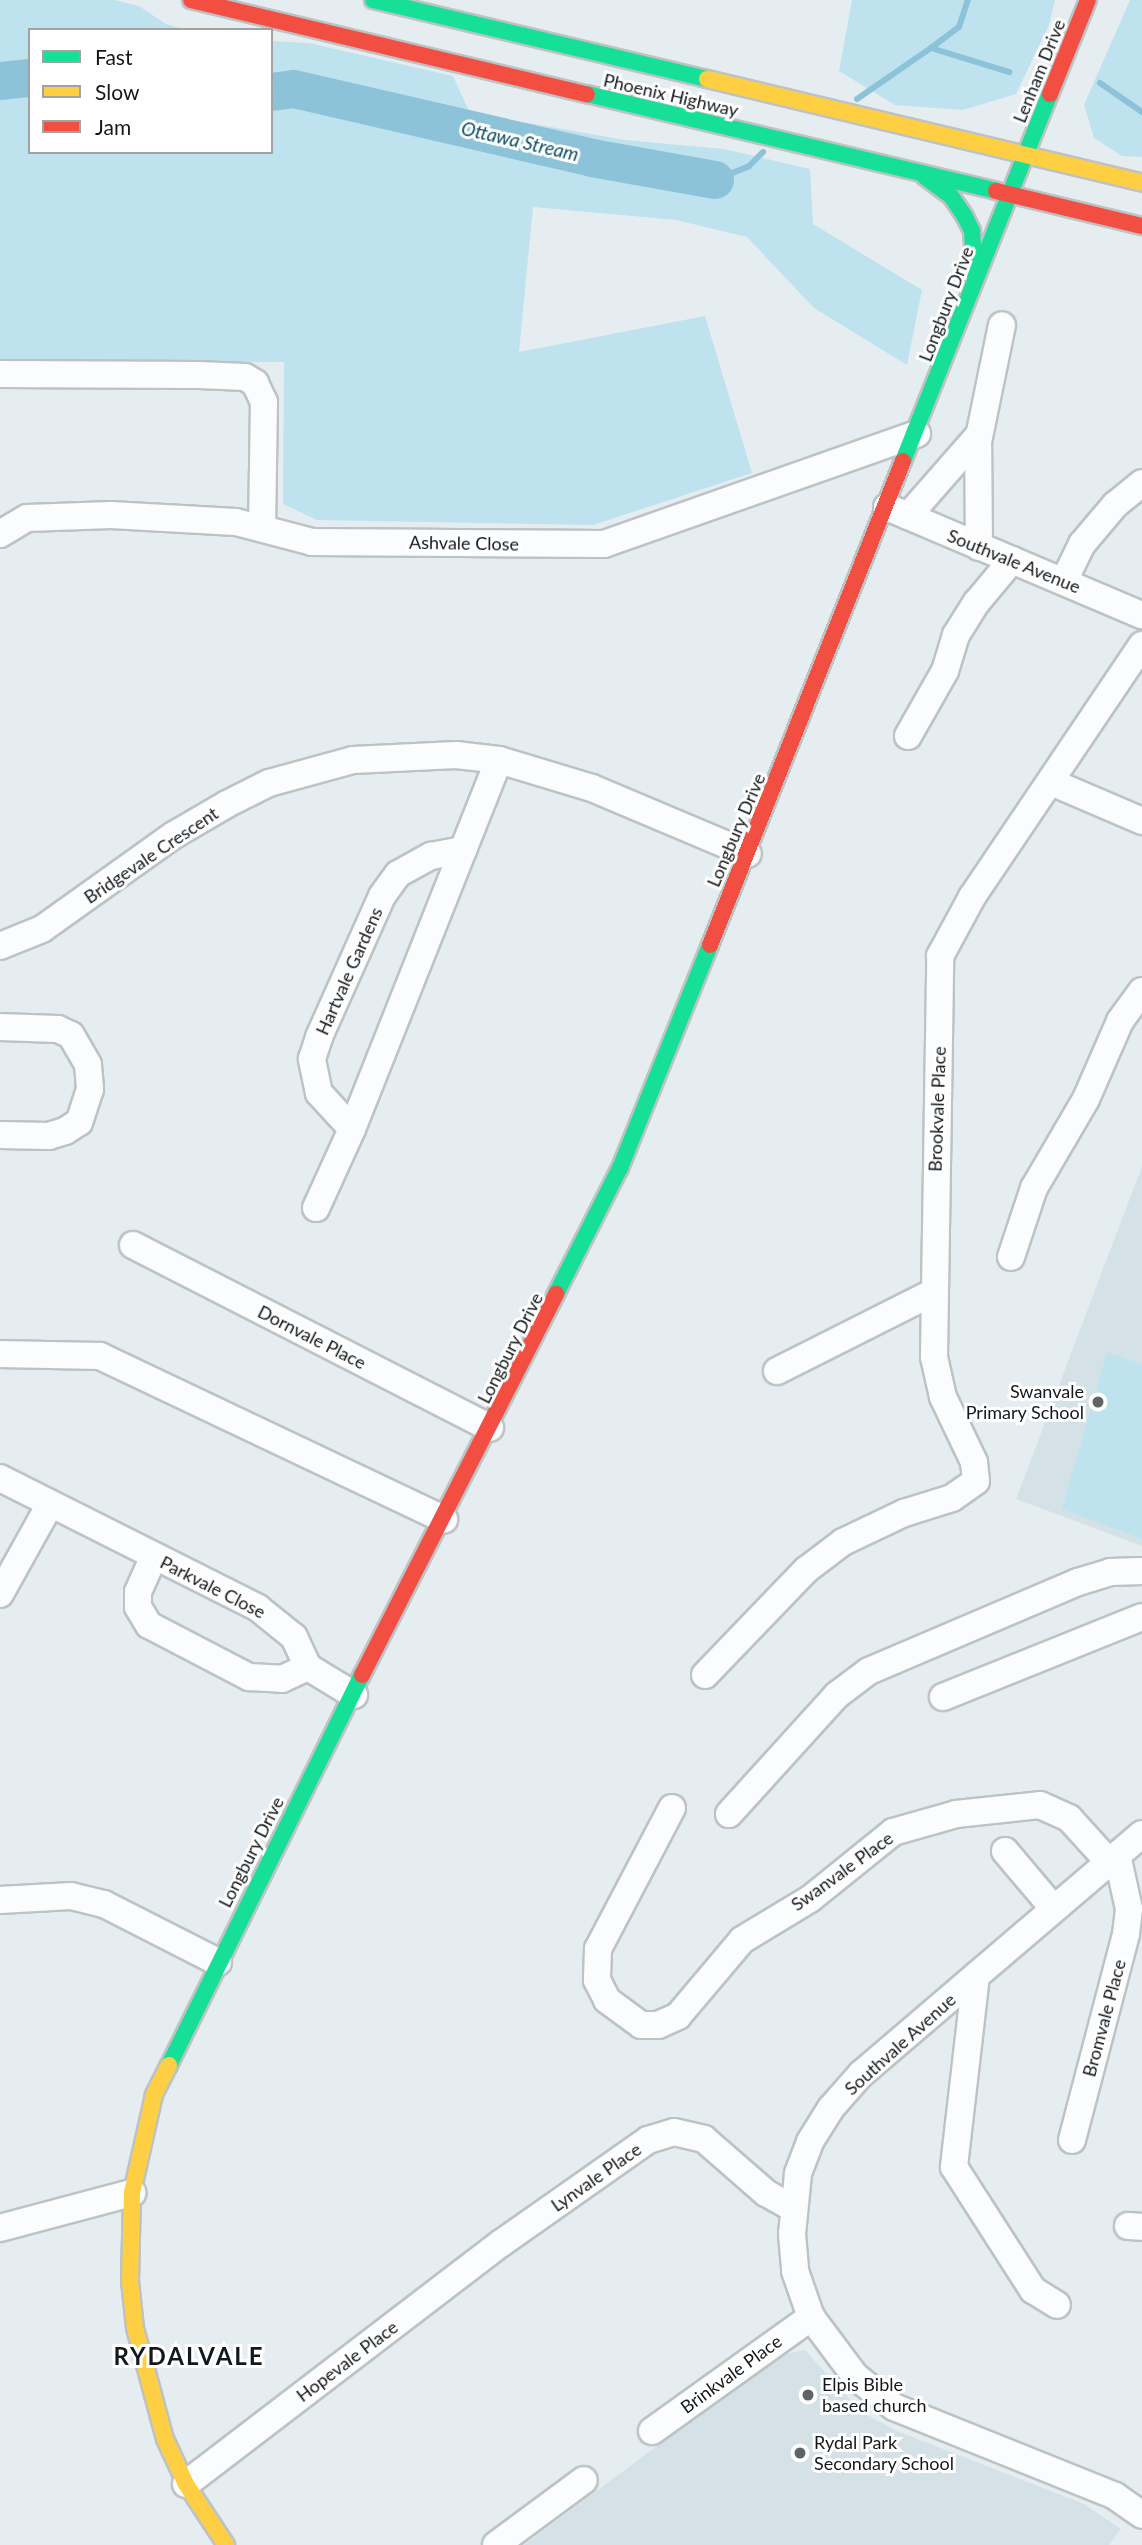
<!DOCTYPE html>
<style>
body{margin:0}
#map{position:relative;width:1142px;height:2545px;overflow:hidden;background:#e6edf0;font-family:Lato,sans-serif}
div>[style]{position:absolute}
.built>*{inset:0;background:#d4e2e7}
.green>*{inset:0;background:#bfe2ef}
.stream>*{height:6px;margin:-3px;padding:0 3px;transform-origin:3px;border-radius:3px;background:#8cc3d8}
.river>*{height:38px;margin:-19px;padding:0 19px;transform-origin:19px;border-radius:19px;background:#8cc3d8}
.roads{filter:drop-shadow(2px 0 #bdc3c5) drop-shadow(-2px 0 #bdc3c5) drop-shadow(0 2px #bdc3c5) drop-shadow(0 -2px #bdc3c5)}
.street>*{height:26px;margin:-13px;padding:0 13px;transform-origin:13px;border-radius:13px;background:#fbfcfd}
.fast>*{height:16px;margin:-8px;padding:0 8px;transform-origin:8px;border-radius:8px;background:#16e098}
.slow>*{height:16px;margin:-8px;padding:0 8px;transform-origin:8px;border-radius:8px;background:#ffcf43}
.jam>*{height:16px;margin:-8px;padding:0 8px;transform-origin:8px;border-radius:8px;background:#f24e42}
.dots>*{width:19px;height:19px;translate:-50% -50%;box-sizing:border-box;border:4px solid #fff;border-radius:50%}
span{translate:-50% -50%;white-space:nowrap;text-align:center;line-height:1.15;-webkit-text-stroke:6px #fff;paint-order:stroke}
.street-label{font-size:18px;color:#14181a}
.poi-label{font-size:18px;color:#14181a}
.right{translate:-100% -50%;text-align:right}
.left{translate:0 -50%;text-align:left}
.water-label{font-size:19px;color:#0e4f63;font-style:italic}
.district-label{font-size:24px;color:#14181a;font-weight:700;letter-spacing:2px}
.legend{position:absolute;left:28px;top:28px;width:245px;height:126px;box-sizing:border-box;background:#fff;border:2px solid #a1a3a3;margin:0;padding:9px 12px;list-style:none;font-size:21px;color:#14181a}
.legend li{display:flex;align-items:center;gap:14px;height:35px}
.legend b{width:35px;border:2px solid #a1a3a3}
</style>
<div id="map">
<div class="built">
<div style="clip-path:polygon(1142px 1166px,1142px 1546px,1016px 1499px)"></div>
<div style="clip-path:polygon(805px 2350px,860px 2411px,897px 2431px,1084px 2504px,1121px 2529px,1109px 2545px,524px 2545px,779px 2355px)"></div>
</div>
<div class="green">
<div style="clip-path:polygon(0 0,114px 0,139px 6px,166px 24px,186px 30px,30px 30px,30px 152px,271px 152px,271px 41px,309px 43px,453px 76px,470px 113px,625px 140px,724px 149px,810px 169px,813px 224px,922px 290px,907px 365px,814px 308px,747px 237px,676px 220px,533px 207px,519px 352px,705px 316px,752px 473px,593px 525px,317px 520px,283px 504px,284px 362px,0 361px)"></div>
<div style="clip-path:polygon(852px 0,1055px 0,1049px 25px,1016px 94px,963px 110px,895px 105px,839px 71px)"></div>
<div style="clip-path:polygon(1130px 0,1142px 0,1142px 157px,1122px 156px,1094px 138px,1084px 105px)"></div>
<div style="clip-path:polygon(1107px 1352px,1142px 1364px,1142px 1539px,1062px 1509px)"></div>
</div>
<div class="stream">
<div style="left:931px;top:48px;width:35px;rotate:-37deg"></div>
<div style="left:959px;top:27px;width:28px;rotate:-72deg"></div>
<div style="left:1100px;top:83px;width:51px;rotate:34.6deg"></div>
<div style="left:857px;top:99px;width:90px;rotate:-34.6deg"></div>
<div style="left:931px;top:48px;width:82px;rotate:17.1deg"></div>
<div style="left:715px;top:180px;width:37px;rotate:-22deg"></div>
<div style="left:749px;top:166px;width:20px;rotate:-45deg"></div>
</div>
<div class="river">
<div style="left:0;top:81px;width:30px;rotate:-6deg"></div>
<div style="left:271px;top:92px;width:23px;rotate:-7deg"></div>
<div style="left:294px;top:89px;width:306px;rotate:13deg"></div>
<div style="left:592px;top:158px;width:125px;rotate:10.1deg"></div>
</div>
<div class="roads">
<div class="street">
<div style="left:0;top:374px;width:199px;rotate:0.3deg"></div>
<div style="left:199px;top:375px;width:46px;rotate:2.5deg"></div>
<div style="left:245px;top:377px;width:12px;rotate:31deg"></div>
<div style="left:255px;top:383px;width:21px;rotate:65deg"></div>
<div style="left:264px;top:402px;width:126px;rotate:90.9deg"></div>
<div style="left:887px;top:507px;width:277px;rotate:23deg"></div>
<div style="left:908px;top:516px;width:108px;rotate:-48.8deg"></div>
<div style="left:0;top:534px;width:31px;rotate:-31deg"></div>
<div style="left:27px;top:518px;width:84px;rotate:-2deg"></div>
<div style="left:111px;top:515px;width:125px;rotate:3.2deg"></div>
<div style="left:236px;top:522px;width:79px;rotate:14.7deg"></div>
<div style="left:312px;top:542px;width:292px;rotate:0.4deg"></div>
<div style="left:604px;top:544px;width:332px;rotate:-19.4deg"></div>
<div style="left:979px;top:547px;width:105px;rotate:-90.5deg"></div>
<div style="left:978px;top:442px;width:119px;rotate:-78.4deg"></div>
<div style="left:1064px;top:581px;width:41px;rotate:-64.1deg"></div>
<div style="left:1082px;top:544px;width:51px;rotate:-49.8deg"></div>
<div style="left:1115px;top:505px;width:35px;rotate:-39deg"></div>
<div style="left:908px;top:736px;width:75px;rotate:-60.4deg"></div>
<div style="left:945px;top:671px;width:38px;rotate:-73deg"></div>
<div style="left:956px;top:635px;width:39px;rotate:-58deg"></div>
<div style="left:977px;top:602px;width:55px;rotate:-50.2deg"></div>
<div style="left:1051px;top:782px;width:99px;rotate:23.2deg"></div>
<div style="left:0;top:946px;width:45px;rotate:-22deg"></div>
<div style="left:42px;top:929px;width:162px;rotate:-35.5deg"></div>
<div style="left:174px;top:835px;width:61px;rotate:-30.3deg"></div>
<div style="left:227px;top:804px;width:47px;rotate:-26.6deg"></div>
<div style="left:269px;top:783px;width:87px;rotate:-15.3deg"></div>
<div style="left:353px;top:760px;width:103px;rotate:-2.8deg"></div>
<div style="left:456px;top:755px;width:43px;rotate:6.6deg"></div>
<div style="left:499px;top:760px;width:97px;rotate:16.8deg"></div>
<div style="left:592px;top:788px;width:169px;rotate:22.9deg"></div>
<div style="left:0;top:1027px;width:58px;rotate:2deg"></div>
<div style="left:58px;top:1029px;width:14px;rotate:25deg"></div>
<div style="left:71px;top:1035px;width:34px;rotate:60deg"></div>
<div style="left:88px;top:1065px;width:24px;rotate:85deg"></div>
<div style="left:90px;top:1089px;width:35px;rotate:108deg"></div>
<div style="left:79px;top:1122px;width:17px;rotate:147deg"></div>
<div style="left:65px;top:1131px;width:17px;rotate:163deg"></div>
<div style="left:49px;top:1136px;width:49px;rotate:-178.8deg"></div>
<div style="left:352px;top:1129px;width:49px;rotate:-132.5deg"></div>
<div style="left:319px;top:1093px;width:35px;rotate:-102deg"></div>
<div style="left:312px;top:1059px;width:23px;rotate:-72deg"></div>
<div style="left:319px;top:1037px;width:154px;rotate:-65.9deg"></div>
<div style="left:382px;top:896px;width:27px;rotate:-54deg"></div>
<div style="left:398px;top:874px;width:38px;rotate:-29deg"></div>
<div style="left:431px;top:856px;width:33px;rotate:-11deg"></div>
<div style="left:316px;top:1208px;width:87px;rotate:-65.5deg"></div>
<div style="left:352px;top:1129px;width:397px;rotate:-68.3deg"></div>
<div style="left:133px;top:1245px;width:401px;rotate:27.1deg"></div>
<div style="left:1011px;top:1257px;width:73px;rotate:-71.6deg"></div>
<div style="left:1034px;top:1188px;width:103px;rotate:-59.7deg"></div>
<div style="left:1086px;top:1099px;width:85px;rotate:-66.4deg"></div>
<div style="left:1120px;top:1021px;width:37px;rotate:-54deg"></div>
<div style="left:0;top:1354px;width:100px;rotate:1.1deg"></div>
<div style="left:100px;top:1356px;width:381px;rotate:25.4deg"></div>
<div style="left:777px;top:1371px;width:174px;rotate:-26.7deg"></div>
<div style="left:0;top:1478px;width:289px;rotate:26.7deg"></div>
<div style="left:258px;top:1608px;width:46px;rotate:38.9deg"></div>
<div style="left:294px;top:1637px;width:33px;rotate:65deg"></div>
<div style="left:308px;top:1667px;width:54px;rotate:31.3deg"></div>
<div style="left:154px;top:1556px;width:39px;rotate:114deg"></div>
<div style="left:138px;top:1592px;width:15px;rotate:90deg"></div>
<div style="left:138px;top:1607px;width:21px;rotate:59deg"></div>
<div style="left:149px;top:1625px;width:113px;rotate:27.5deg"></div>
<div style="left:249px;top:1677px;width:33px;rotate:3deg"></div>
<div style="left:282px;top:1679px;width:29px;rotate:-25deg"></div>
<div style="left:0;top:1594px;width:103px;rotate:-60.9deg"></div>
<div style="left:705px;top:1675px;width:146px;rotate:-46.1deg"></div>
<div style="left:806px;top:1570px;width:46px;rotate:-37.1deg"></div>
<div style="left:843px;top:1542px;width:68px;rotate:-25.4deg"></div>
<div style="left:904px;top:1513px;width:50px;rotate:-17.4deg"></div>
<div style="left:952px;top:1498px;width:29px;rotate:-35deg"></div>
<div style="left:976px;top:1481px;width:19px;rotate:-96deg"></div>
<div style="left:974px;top:1462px;width:72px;rotate:-115.5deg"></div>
<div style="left:943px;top:1397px;width:41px;rotate:-102.7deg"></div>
<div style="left:934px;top:1357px;width:401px;rotate:-89.1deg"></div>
<div style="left:940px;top:956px;width:67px;rotate:-61.5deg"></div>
<div style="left:972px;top:897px;width:304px;rotate:-56deg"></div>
<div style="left:943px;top:1697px;width:214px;rotate:-21.9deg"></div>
<div style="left:672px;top:1808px;width:159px;rotate:117.7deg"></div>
<div style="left:598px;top:1949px;width:31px;rotate:92deg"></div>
<div style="left:597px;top:1980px;width:22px;rotate:63deg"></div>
<div style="left:607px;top:2000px;width:42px;rotate:36.3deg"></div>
<div style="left:641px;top:2025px;width:17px"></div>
<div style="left:658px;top:2025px;width:22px;rotate:-24deg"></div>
<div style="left:678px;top:2016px;width:99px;rotate:-49.9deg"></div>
<div style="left:742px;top:1940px;width:79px;rotate:-31.1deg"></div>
<div style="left:810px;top:1899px;width:107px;rotate:-38.9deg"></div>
<div style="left:893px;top:1832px;width:66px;rotate:-15.9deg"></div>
<div style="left:956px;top:1814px;width:84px;rotate:-6.1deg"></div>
<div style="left:1040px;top:1805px;width:32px;rotate:24deg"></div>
<div style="left:1069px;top:1818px;width:59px;rotate:47.7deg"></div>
<div style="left:729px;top:1814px;width:161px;rotate:-47.8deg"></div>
<div style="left:837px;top:1695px;width:40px;rotate:-37deg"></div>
<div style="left:869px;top:1671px;width:227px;rotate:-23.1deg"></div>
<div style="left:1078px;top:1582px;width:34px;rotate:-17deg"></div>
<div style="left:1110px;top:1572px;width:32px;rotate:-2deg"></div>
<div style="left:1142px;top:1834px;width:370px;rotate:139.5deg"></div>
<div style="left:861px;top:2074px;width:45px;rotate:131.4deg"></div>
<div style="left:831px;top:2108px;width:40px;rotate:122deg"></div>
<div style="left:810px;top:2142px;width:34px;rotate:111deg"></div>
<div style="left:798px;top:2174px;width:60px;rotate:95.7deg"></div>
<div style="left:792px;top:2234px;width:37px;rotate:85deg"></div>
<div style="left:795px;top:2271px;width:49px;rotate:70.8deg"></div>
<div style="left:811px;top:2317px;width:74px;rotate:53.3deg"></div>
<div style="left:855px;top:2376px;width:50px;rotate:38.5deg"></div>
<div style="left:894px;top:2407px;width:238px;rotate:21.9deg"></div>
<div style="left:1115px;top:2496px;width:33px;rotate:35deg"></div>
<div style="left:1005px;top:1851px;width:76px;rotate:49.8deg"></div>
<div style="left:0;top:1900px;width:71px;rotate:-3.2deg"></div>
<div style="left:71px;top:1896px;width:34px;rotate:14deg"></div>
<div style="left:104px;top:1904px;width:128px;rotate:27deg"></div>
<div style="left:976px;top:1976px;width:192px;rotate:96.6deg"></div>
<div style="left:954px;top:2167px;width:146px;rotate:57.3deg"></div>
<div style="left:1033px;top:2290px;width:28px;rotate:32deg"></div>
<div style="left:1072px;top:2140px;width:213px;rotate:-75.3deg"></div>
<div style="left:1126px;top:1934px;width:25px;rotate:-83deg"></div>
<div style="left:1129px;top:1909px;width:55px;rotate:-102.5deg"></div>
<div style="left:1128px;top:2226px;width:14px;rotate:4deg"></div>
<div style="left:0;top:2228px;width:137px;rotate:-14.9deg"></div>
<div style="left:652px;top:2431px;width:196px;rotate:-35.6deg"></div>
<div style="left:186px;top:2484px;width:395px;rotate:-37.4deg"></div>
<div style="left:500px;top:2244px;width:181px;rotate:-35.1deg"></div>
<div style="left:648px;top:2140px;width:27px;rotate:-17deg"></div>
<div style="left:674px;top:2132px;width:31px;rotate:13deg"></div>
<div style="left:704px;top:2139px;width:82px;rotate:41.1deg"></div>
<div style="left:766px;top:2193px;width:31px;rotate:29deg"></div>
<div style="left:496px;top:2545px;width:109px;rotate:-36.5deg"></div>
</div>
<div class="fast">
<div style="left:373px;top:0;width:343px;rotate:13.3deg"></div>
<div style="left:587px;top:94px;width:420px;rotate:13.3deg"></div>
<div style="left:924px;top:176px;width:34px;rotate:37deg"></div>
<div style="left:951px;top:196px;width:23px;rotate:56deg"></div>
<div style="left:964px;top:215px;width:18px;rotate:63deg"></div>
<div style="left:972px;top:231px;width:46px;rotate:86.3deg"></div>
<div style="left:903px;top:461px;width:395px;rotate:-68.2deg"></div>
<div style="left:556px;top:1294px;width:141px;rotate:-63.1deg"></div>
<div style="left:620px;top:1168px;width:240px;rotate:-68deg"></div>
<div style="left:169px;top:2065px;width:435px;rotate:-63.7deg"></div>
</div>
<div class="slow">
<div style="left:707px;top:79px;width:447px;rotate:13.4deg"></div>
<div style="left:169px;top:2065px;width:34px;rotate:117deg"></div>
<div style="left:154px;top:2095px;width:100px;rotate:102.7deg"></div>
<div style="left:132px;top:2193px;width:88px;rotate:91.3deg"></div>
<div style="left:130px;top:2281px;width:47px;rotate:83.9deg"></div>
<div style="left:135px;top:2328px;width:115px;rotate:74.9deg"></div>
<div style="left:165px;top:2439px;width:50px;rotate:65deg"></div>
<div style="left:186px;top:2484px;width:73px;rotate:56.7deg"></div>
</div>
<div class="jam">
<div style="left:191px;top:0;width:407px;rotate:13.4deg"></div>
<div style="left:1050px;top:94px;width:101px;rotate:-68deg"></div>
<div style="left:996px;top:191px;width:150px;rotate:13.5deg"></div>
<div style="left:710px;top:945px;width:521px;rotate:-68.26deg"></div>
<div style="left:362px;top:1675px;width:428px;rotate:-63deg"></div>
</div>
</div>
<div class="dots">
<div style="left:1098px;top:1402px;background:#5e6365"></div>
<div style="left:808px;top:2395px;background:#5e6365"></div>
<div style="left:800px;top:2453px;background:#5e6365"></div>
</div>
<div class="street-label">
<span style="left:1039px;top:71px;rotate:-68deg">Lenham Drive</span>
<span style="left:671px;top:95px;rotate:13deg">Phoenix Highway</span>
<span style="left:946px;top:304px;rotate:-69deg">Longbury Drive</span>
<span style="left:464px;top:543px;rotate:1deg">Ashvale Close</span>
<span style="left:1014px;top:561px;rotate:22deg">Southvale Avenue</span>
<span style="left:736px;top:830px;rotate:-67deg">Longbury Drive</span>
<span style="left:151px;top:855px;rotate:-34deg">Bridgevale Crescent</span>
<span style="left:349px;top:971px;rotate:-66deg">Hartvale Gardens</span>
<span style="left:937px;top:1109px;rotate:-88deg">Brookvale Place</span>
<span style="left:312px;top:1337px;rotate:27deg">Dornvale Place</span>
<span style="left:510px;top:1348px;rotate:-63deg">Longbury Drive</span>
<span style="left:213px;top:1587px;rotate:27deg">Parkvale Close</span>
<span style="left:251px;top:1852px;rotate:-63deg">Longbury Drive</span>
<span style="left:842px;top:1871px;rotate:-36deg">Swanvale Place</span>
<span style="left:1104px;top:2018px;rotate:-75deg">Bromvale Place</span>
<span style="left:900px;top:2044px;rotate:-42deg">Southvale Avenue</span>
<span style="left:596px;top:2177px;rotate:-35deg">Lynvale Place</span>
<span style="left:347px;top:2361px;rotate:-37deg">Hopevale Place</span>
<span style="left:731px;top:2374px;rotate:-36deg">Brinkvale Place</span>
</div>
<div class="poi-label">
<span class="right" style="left:1084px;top:1402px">Swanvale<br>Primary School</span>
<span class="left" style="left:822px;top:2395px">Elpis Bible<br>based church</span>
<span class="left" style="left:814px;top:2453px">Rydal Park<br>Secondary School</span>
</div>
<div class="water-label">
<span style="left:520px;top:141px;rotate:13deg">Ottawa Stream</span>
</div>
<div class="district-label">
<span style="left:189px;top:2356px">RYDALVALE</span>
</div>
<ul class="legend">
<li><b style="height:9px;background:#16e098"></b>Fast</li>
<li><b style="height:9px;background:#ffcf43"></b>Slow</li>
<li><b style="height:9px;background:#f24e42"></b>Jam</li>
</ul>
</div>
